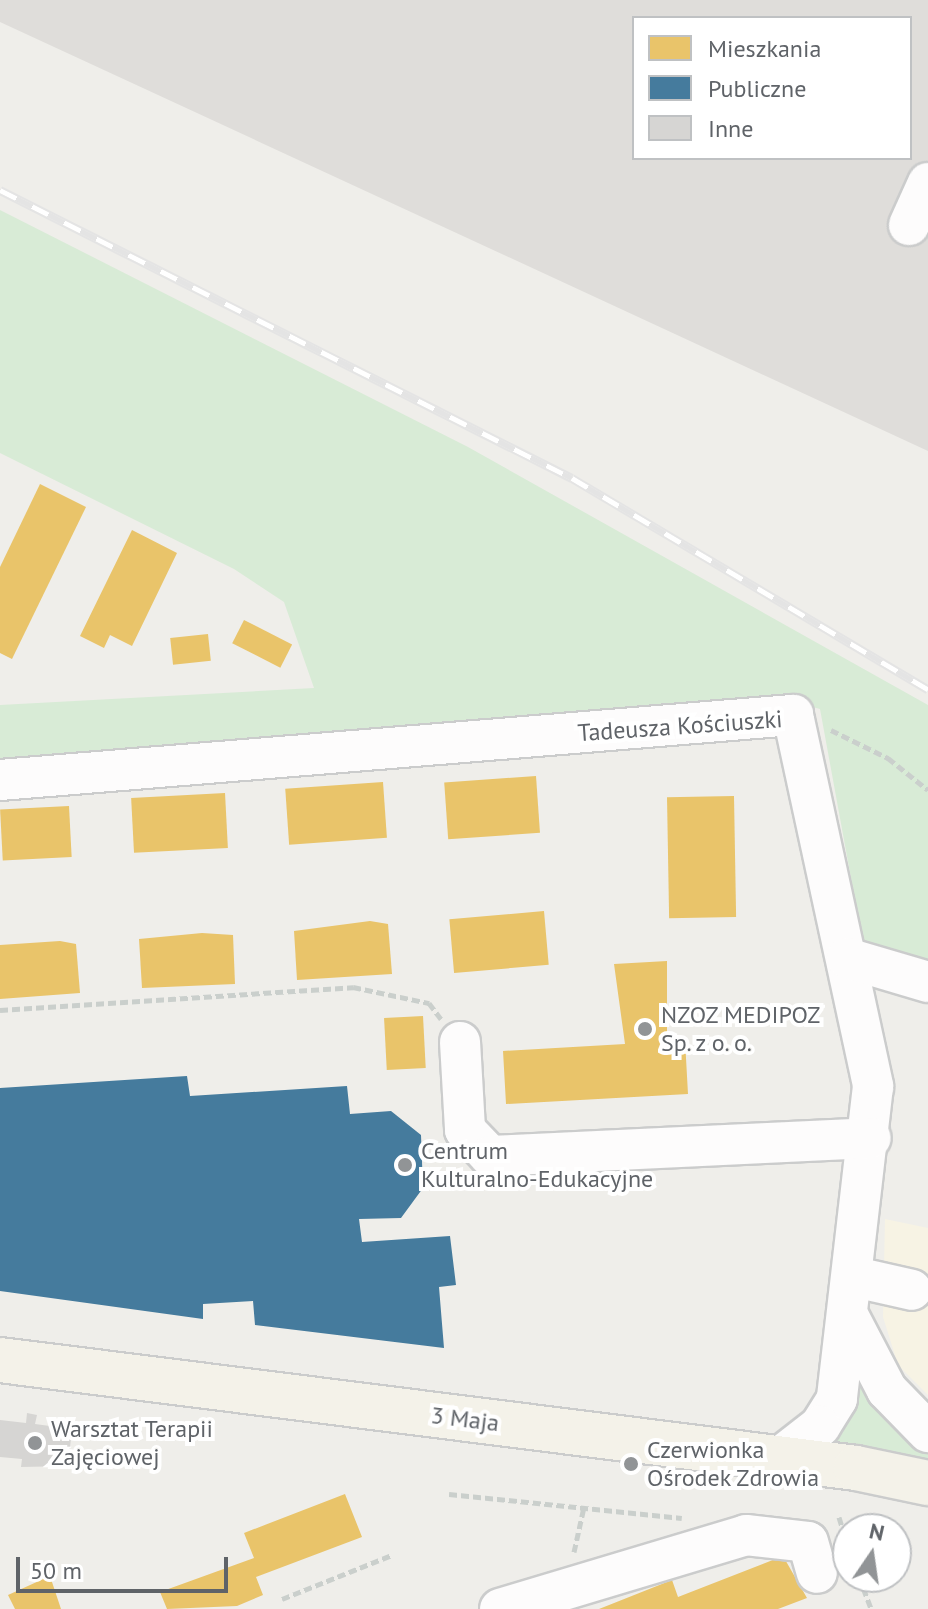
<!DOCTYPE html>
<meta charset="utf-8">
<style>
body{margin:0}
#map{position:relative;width:928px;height:1609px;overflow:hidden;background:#efeeea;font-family:"PT Sans",sans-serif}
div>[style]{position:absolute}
.commercial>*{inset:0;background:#f7f3e4}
.industrial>*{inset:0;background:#dfddda}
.green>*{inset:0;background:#d8ebd6}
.homes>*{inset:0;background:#e9c46a;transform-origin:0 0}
.public>*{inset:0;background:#457b9d}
.building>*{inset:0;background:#d6d5d3}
.path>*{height:5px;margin-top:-2.5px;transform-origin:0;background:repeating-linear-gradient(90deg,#cacfcc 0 8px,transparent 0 12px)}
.roads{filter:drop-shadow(2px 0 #cbcccc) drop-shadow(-2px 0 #cbcccc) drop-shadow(0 2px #cbcccc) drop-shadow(0 -2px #cbcccc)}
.minor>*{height:40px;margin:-20px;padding:0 20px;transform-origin:20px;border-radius:20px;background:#fdfcfc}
.major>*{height:44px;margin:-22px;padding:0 22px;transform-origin:22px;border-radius:22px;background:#f4f2e9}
.rail>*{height:9px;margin-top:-4.5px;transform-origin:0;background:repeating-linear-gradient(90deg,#fff 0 18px,#e4e4e4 0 36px);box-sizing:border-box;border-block:2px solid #e4e4e4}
.dots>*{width:22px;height:22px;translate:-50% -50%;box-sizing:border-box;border:4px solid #fff;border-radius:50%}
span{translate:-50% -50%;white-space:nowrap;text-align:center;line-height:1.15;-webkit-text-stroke:8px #fff;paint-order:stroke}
.street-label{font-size:24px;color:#5f6368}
.poi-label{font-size:24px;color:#5f6368}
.left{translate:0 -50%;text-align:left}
.legend{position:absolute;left:632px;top:16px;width:280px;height:144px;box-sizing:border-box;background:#fff;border:2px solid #bfc1c3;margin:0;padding:10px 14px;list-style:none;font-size:24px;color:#5f6368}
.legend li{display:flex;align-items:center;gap:16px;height:40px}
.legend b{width:40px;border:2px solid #bfc1c3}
.north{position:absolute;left:832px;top:1513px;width:80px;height:80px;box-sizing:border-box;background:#fff;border:2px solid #bfc1c3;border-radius:50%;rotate:13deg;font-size:22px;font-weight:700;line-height:32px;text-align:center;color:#5f6368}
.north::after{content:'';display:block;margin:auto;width:28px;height:36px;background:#919496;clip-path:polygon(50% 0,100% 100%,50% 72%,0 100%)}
.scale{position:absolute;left:16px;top:1557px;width:212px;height:36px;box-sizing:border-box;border:4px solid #5f6368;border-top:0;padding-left:10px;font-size:24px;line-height:28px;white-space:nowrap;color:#5f6368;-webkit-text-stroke:6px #fff;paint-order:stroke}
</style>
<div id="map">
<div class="commercial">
<div style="clip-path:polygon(885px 1219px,928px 1228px,928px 1395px,898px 1365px,883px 1317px)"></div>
</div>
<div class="industrial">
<div style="clip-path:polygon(evenodd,0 0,928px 0,928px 451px,0 22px,0 0,634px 18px,910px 18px,910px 158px,634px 158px,634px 18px)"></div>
</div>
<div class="green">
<div style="clip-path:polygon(0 210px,468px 447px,928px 705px,928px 965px,864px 949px,820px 709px,780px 698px,0 767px,0 705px,314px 688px,284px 602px,234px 569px,0 453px)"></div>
<div style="clip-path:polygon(860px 1385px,928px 1452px,928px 1460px,825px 1446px)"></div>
</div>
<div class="homes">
<div style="clip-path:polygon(40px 484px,86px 507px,12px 659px,0 653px,0 567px)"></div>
<div style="clip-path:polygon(132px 530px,177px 553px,132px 646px,110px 635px,104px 648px,80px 636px)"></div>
<div style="left:244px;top:620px;width:54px;height:26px;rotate:27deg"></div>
<div style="left:208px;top:634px;width:27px;height:38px;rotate:84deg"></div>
<div style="left:536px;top:776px;width:57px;height:92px;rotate:86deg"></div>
<div style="left:383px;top:782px;width:56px;height:98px;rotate:86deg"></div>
<div style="left:225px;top:793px;width:55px;height:94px;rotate:87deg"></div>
<div style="left:734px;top:796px;width:121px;height:67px;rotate:89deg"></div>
<div style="left:69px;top:806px;width:51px;height:69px;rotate:87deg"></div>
<div style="left:544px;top:911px;width:54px;height:95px;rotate:85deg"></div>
<div style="clip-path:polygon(370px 921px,388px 924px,392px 974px,297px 980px,294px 931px)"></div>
<div style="clip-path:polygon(202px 933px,233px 935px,235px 984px,142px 988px,139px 939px)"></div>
<div style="clip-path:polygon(60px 941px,76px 944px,80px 993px,0 999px,0 945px)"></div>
<div style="clip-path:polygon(667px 961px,667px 1040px,685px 1040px,688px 1094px,506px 1104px,503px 1051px,625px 1044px,614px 964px)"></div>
<div style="left:423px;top:1016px;width:52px;height:39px;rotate:87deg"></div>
<div style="clip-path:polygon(345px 1494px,362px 1537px,256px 1577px,263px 1595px,237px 1606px,167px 1609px,160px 1592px,254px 1558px,244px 1533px)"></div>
<div style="clip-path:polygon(783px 1556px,807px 1598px,778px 1609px,599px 1609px,672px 1580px,678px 1597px)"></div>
<div style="clip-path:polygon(50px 1576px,61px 1609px,15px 1609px,8px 1595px)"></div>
</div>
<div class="public">
<div style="clip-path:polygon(187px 1076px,190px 1096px,347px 1086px,350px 1114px,391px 1111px,421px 1135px,423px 1188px,401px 1218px,359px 1219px,362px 1242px,450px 1236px,456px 1285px,439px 1287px,444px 1348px,255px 1325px,253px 1301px,203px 1304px,203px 1319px,0 1291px,0 1088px)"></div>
</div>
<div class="building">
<div style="clip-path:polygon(27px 1413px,37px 1415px,35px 1424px,72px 1429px,68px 1466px,21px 1467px,22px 1459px,0 1457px,0 1420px,26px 1423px)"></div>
</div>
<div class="path">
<div style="left:831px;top:730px;width:64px;rotate:26.2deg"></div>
<div style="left:888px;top:758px;width:51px;rotate:38.7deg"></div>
<div style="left:0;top:1010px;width:354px;rotate:-3.7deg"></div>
<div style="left:353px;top:987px;width:78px;rotate:11.9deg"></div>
<div style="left:429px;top:1003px;width:20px;rotate:53deg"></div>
<div style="left:449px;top:1494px;width:234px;rotate:5.9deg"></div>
<div style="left:839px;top:1517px;width:30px;rotate:73deg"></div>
<div style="left:574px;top:1552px;width:46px;rotate:-77.5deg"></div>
<div style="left:859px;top:1577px;width:34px;rotate:69deg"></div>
<div style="left:282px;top:1599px;width:118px;rotate:-21.8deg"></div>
</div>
<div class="roads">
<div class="minor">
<div style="left:909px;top:225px;width:46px;rotate:-65.7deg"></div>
<div style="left:0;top:780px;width:796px;rotate:-4.69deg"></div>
<div style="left:793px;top:715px;width:380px;rotate:77.8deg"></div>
<div style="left:873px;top:1086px;width:315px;rotate:96.6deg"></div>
<div style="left:837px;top:1399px;width:32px;rotate:122deg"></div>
<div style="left:820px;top:1426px;width:52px;rotate:142deg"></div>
<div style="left:847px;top:958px;width:84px;rotate:16.5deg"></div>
<div style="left:460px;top:1042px;width:88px;rotate:86.7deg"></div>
<div style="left:465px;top:1130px;width:36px;rotate:46deg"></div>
<div style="left:490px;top:1156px;width:381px;rotate:-2.7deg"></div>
<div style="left:855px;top:1277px;width:58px;rotate:12.8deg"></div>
<div style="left:850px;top:1319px;width:80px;rotate:62.5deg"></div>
<div style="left:887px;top:1390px;width:59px;rotate:45.7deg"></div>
<div style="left:500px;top:1609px;width:257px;rotate:-16.7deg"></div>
<div style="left:746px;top:1535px;width:62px;rotate:6.4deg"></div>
<div style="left:808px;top:1542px;width:32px;rotate:74deg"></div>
</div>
<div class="major">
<div style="left:0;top:1360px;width:863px;rotate:7.19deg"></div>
<div style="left:856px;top:1468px;width:74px;rotate:11.8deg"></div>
</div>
</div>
<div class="rail">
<div style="left:0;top:190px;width:640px;rotate:26.73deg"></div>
<div style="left:572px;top:478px;width:414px;rotate:30.7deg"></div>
</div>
<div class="dots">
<div style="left:645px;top:1029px;background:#919496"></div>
<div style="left:405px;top:1165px;background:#919496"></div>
<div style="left:35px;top:1443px;background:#919496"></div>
<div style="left:631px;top:1464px;background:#919496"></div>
</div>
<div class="street-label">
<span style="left:680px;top:726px;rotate:-4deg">Tadeusza Kościuszki</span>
<span style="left:465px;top:1419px;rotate:7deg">3 Maja</span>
</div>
<div class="poi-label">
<span class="left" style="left:661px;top:1029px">NZOZ MEDIPOZ<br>Sp. z o. o.</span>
<span class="left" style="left:421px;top:1165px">Centrum<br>Kulturalno-Edukacyjne</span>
<span class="left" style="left:51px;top:1443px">Warsztat Terapii<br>Zajęciowej</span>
<span class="left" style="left:647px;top:1464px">Czerwionka<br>Ośrodek Zdrowia</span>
</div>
<ul class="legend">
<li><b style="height:22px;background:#e9c46a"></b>Mieszkania</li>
<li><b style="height:22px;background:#457b9d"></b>Publiczne</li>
<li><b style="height:22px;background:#d6d5d3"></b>Inne</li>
</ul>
<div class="north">N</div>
<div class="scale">50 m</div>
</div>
